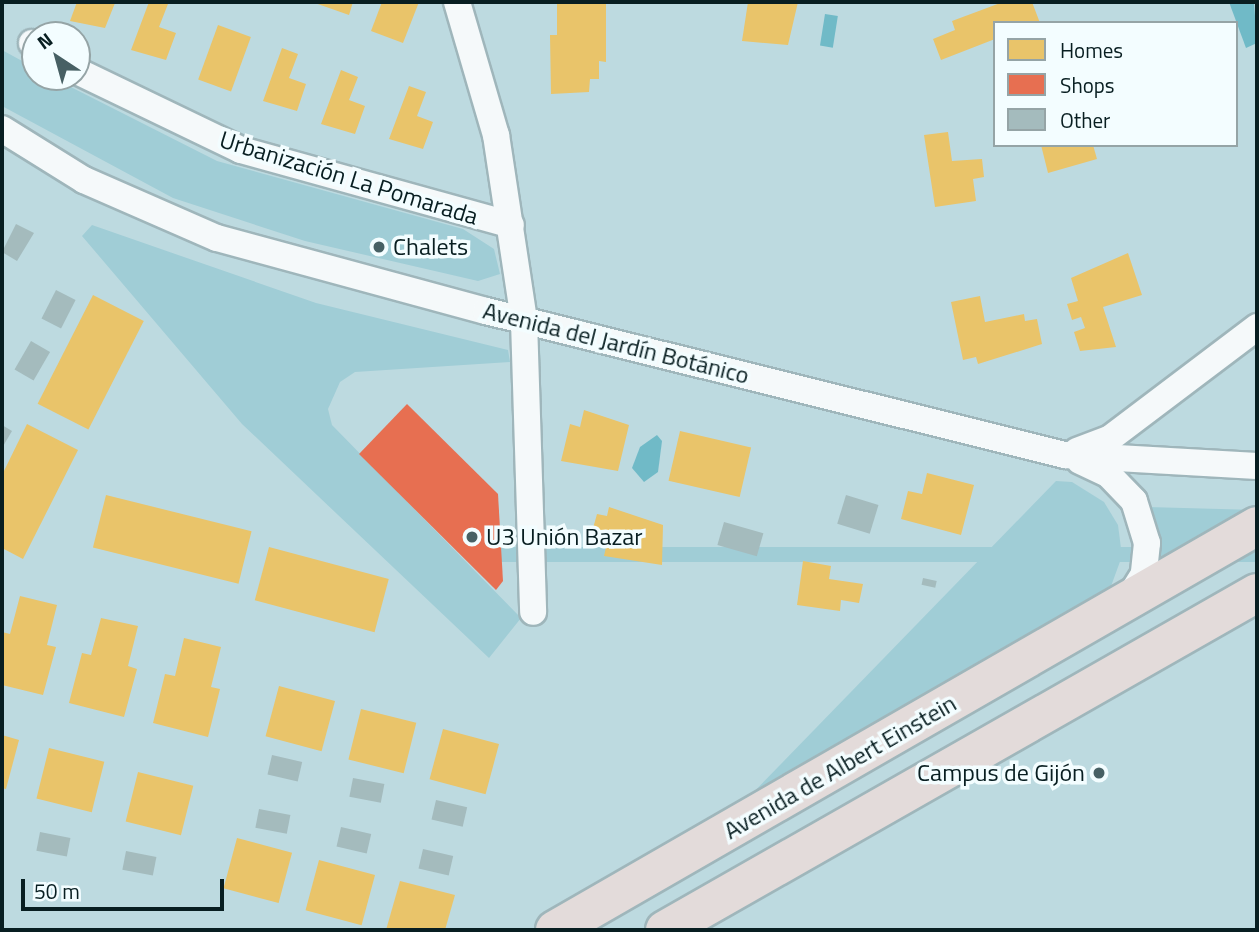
<!DOCTYPE html>
<meta charset="utf-8">
<style>
body{margin:0}
#map{position:relative;width:1259px;height:932px;overflow:hidden;background:#bddae0;font-family:"Titillium Web",sans-serif}
div>[style]{position:absolute}
.green>*{inset:0;background:#a0cdd6;transform-origin:0 0}
.water>*{inset:0;background:#70bac7;transform-origin:0 0}
.homes>*{inset:0;background:#e9c46a;transform-origin:0 0}
.shops>*{inset:0;background:#e76f51}
.building>*{inset:0;background:#a4bbbd;transform-origin:0 0}
.roads{filter:drop-shadow(2px 0 #9fb6bb) drop-shadow(-2px 0 #9fb6bb) drop-shadow(0 2px #9fb6bb) drop-shadow(0 -2px #9fb6bb)}
.minor>*{height:26px;margin:-13px;padding:0 13px;transform-origin:13px;border-radius:13px;background:#f5f9fa}
.trunk>*{height:38px;margin:-19px;padding:0 19px;transform-origin:19px;border-radius:19px;background:#e3dbda}
.dots>*{width:19px;height:19px;translate:-50% -50%;box-sizing:border-box;border:4px solid #f3fdff;border-radius:50%}
span{translate:-50% -50%;white-space:nowrap;text-align:center;line-height:1.15;-webkit-text-stroke:7px #f3fdff;paint-order:stroke}
.street-label{font-size:24px;color:#081e21}
.poi-label{font-size:24px;color:#081e21}
.left{translate:0 -50%;text-align:left}
.right{translate:-100% -50%;text-align:right}
.frame{position:absolute;inset:0;border:4px solid #081e21;pointer-events:none}
.legend{position:absolute;left:993px;top:21px;width:245px;height:126px;box-sizing:border-box;background:#f3fdff;border:2px solid #95a4a6;margin:0;padding:9px 12px;list-style:none;font-size:21px;color:#081e21}
.legend li{display:flex;align-items:center;gap:14px;height:35px}
.legend b{width:35px;border:2px solid #95a4a6}
.north{position:absolute;left:21px;top:21px;width:70px;height:70px;box-sizing:border-box;background:#f3fdff;border:2px solid #95a4a6;border-radius:50%;rotate:324deg;font-size:19px;font-weight:700;line-height:28px;text-align:center;color:#081e21}
.north::after{content:'';display:block;margin:auto;width:24px;height:32px;background:#476064;clip-path:polygon(50% 0,100% 100%,50% 72%,0 100%)}
.scale{position:absolute;left:21px;top:879px;width:203px;height:32px;box-sizing:border-box;border:4px solid #081e21;border-top:0;padding-left:9px;font-size:21px;line-height:24px;white-space:nowrap;color:#081e21;-webkit-text-stroke:5px #f3fdff;paint-order:stroke}
</style>
<div id="map">
<div class="green">
<div style="clip-path:polygon(2px 50px,35px 68px,35px 77px,51px 77px,217px 161px,463px 229px,494px 249px,500px 274px,478px 281px,305px 241px,173px 198px,2px 106px)"></div>
<div style="clip-path:polygon(92px 225px,316px 303px,508px 350px,510px 362px,355px 372px,340px 382px,328px 409px,332px 425px,521px 618px,489px 658px,242px 424px,82px 236px)"></div>
<div style="clip-path:polygon(1056px 481px,1072px 482px,1104px 502px,1118px 525px,1122px 556px,1110px 589px,746px 800px)"></div>
<div style="clip-path:polygon(1147px 507px,1257px 510px,1160px 571px)"></div>
<div style="left:1257px;top:547px;width:15px;height:771px;rotate:90deg"></div>
</div>
<div class="water">
<div style="clip-path:polygon(1229px 2px,1254px 2px,1257px 43px,1246px 48px)"></div>
<div style="left:825px;top:14px;width:13px;height:32px;rotate:9deg"></div>
<div style="clip-path:polygon(657px 435px,662px 441px,658px 472px,644px 482px,632px 468px,640px 447px)"></div>
</div>
<div class="homes">
<div style="clip-path:polygon(77px 2px,115px 3px,105px 28px,70px 21px)"></div>
<div style="clip-path:polygon(149px 2px,168px 4px,159px 27px,176px 33px,166px 60px,131px 50px)"></div>
<div style="clip-path:polygon(312px 2px,353px 2px,349px 15px)"></div>
<div style="clip-path:polygon(382px 2px,419px 2px,403px 43px,371px 31px)"></div>
<div style="clip-path:polygon(557px 2px,606px 2px,606px 62px,599px 61px,599px 79px,590px 79px,589px 92px,551px 94px,550px 35px,557px 35px)"></div>
<div style="clip-path:polygon(748px 2px,798px 2px,788px 45px,742px 41px)"></div>
<div style="clip-path:polygon(1003px 2px,1032px 2px,1040px 23px,995px 23px,995px 39px,941px 60px,933px 39px,955px 30px,952px 21px)"></div>
<div style="left:218px;top:25px;width:35px;height:58px;rotate:20deg"></div>
<div style="clip-path:polygon(282px 48px,298px 54px,289px 78px,306px 84px,297px 111px,263px 101px)"></div>
<div style="clip-path:polygon(341px 70px,358px 77px,349px 100px,365px 106px,355px 134px,321px 124px)"></div>
<div style="clip-path:polygon(409px 86px,426px 92px,417px 116px,433px 122px,423px 149px,389px 139px)"></div>
<div style="clip-path:polygon(948px 132px,952px 161px,982px 159px,984px 177px,973px 179px,976px 201px,935px 207px,924px 135px)"></div>
<div style="clip-path:polygon(1041px 145px,1093px 145px,1097px 159px,1048px 173px)"></div>
<div style="clip-path:polygon(1128px 253px,1142px 295px,1103px 307px,1116px 347px,1080px 351px,1074px 332px,1085px 328px,1081px 317px,1072px 320px,1067px 304px,1078px 301px,1071px 278px)"></div>
<div style="left:93px;top:295px;width:57px;height:122px;rotate:27deg"></div>
<div style="clip-path:polygon(980px 296px,985px 322px,1024px 314px,1025px 321px,1037px 319px,1042px 344px,978px 364px,976px 357px,963px 360px,951px 302px)"></div>
<div style="clip-path:polygon(584px 410px,629px 425px,618px 471px,561px 461px,570px 424px,580px 427px)"></div>
<div style="clip-path:polygon(27px 424px,78px 450px,23px 559px,2px 548px,2px 475px)"></div>
<div style="left:680px;top:431px;width:73px;height:51px;rotate:13deg"></div>
<div style="clip-path:polygon(927px 473px,974px 485px,961px 535px,901px 519px,908px 491px,922px 494px)"></div>
<div style="left:106px;top:495px;width:150px;height:54px;rotate:14deg"></div>
<div style="clip-path:polygon(609px 507px,663px 525px,662px 565px,604px 556px,607px 543px,590px 539px,597px 514px,607px 516px)"></div>
<div style="left:269px;top:547px;width:124px;height:55px;rotate:15deg"></div>
<div style="clip-path:polygon(803px 561px,831px 566px,829px 579px,863px 584px,859px 603px,841px 600px,840px 611px,797px 605px)"></div>
<div style="clip-path:polygon(20px 596px,57px 605px,47px 645px,56px 647px,43px 695px,2px 685px,2px 632px,10px 634px)"></div>
<div style="clip-path:polygon(101px 618px,138px 626px,128px 666px,137px 669px,124px 717px,69px 703px,82px 653px,91px 655px)"></div>
<div style="clip-path:polygon(184px 638px,221px 647px,211px 687px,220px 689px,208px 737px,153px 723px,165px 674px,175px 676px)"></div>
<div style="left:279px;top:686px;width:58px;height:52px;rotate:15deg"></div>
<div style="left:361px;top:709px;width:57px;height:52px;rotate:14deg"></div>
<div style="left:443px;top:729px;width:58px;height:52px;rotate:15deg"></div>
<div style="clip-path:polygon(2px 735px,19px 740px,6px 789px,2px 788px)"></div>
<div style="left:49px;top:748px;width:57px;height:52px;rotate:14deg"></div>
<div style="left:138px;top:772px;width:57px;height:51px;rotate:14deg"></div>
<div style="left:237px;top:838px;width:57px;height:52px;rotate:15deg"></div>
<div style="left:319px;top:860px;width:58px;height:52px;rotate:15deg"></div>
<div style="clip-path:polygon(400px 881px,455px 895px,445px 930px,386px 930px)"></div>
</div>
<div class="shops">
<div style="clip-path:polygon(407px 404px,498px 494px,503px 581px,496px 590px,359px 454px)"></div>
</div>
<div class="building">
<div style="clip-path:polygon(16px 224px,34px 233px,17px 261px,2px 252px)"></div>
<div style="left:56px;top:290px;width:22px;height:32px;rotate:27deg"></div>
<div style="left:31px;top:341px;width:22px;height:33px;rotate:30deg"></div>
<div style="clip-path:polygon(2px 425px,12px 431px,2px 448px)"></div>
<div style="left:846px;top:495px;width:34px;height:30px;rotate:17deg"></div>
<div style="left:724px;top:522px;width:41px;height:24px;rotate:16deg"></div>
<div style="left:923px;top:578px;width:14px;height:7px;rotate:12deg"></div>
<div style="left:272px;top:755px;width:31px;height:20px;rotate:13deg"></div>
<div style="left:353px;top:778px;width:32px;height:19px;rotate:11deg"></div>
<div style="left:436px;top:800px;width:32px;height:20px;rotate:13deg"></div>
<div style="left:259px;top:809px;width:32px;height:19px;rotate:11deg"></div>
<div style="left:341px;top:827px;width:31px;height:20px;rotate:13deg"></div>
<div style="left:40px;top:832px;width:31px;height:19px;rotate:11deg"></div>
<div style="left:423px;top:849px;width:31px;height:20px;rotate:13deg"></div>
<div style="left:126px;top:851px;width:31px;height:19px;rotate:11deg"></div>
</div>
<div class="roads">
<div class="minor">
<div style="left:457px;top:2px;width:139px;rotate:73.7deg"></div>
<div style="left:496px;top:135px;width:188px;rotate:81.4deg"></div>
<div style="left:524px;top:321px;width:291px;rotate:88.2deg"></div>
<div style="left:32px;top:43px;width:4px;rotate:34deg"></div>
<div style="left:77px;top:71px;width:182px;rotate:25.7deg"></div>
<div style="left:241px;top:150px;width:280px;rotate:15.5deg"></div>
<div style="left:2px;top:129px;width:97px;rotate:31.9deg"></div>
<div style="left:84px;top:180px;width:145px;rotate:23.6deg"></div>
<div style="left:217px;top:238px;width:279px;rotate:15.2deg"></div>
<div style="left:486px;top:311px;width:597px;rotate:13.97deg"></div>
<div style="left:1065px;top:455px;width:192px;rotate:3.3deg"></div>
<div style="left:1077px;top:451px;width:34px;rotate:-21deg"></div>
<div style="left:1109px;top:439px;width:186px;rotate:-37.1deg"></div>
<div style="left:1080px;top:461px;width:31px;rotate:25deg"></div>
<div style="left:1108px;top:474px;width:37px;rotate:46deg"></div>
<div style="left:1134px;top:501px;width:44px;rotate:72.8deg"></div>
<div style="left:1147px;top:543px;width:31px;rotate:96deg"></div>
<div style="left:1144px;top:574px;width:28px;rotate:122deg"></div>
</div>
<div class="trunk">
<div style="left:555px;top:930px;width:810px;rotate:-29.92deg"></div>
<div style="left:665px;top:930px;width:681px;rotate:-29.65deg"></div>
</div>
</div>
<div class="dots">
<div style="left:379px;top:247px;background:#476064"></div>
<div style="left:472px;top:537px;background:#476064"></div>
<div style="left:1099px;top:773px;background:#476064"></div>
</div>
<div class="street-label">
<span style="left:349px;top:178px;rotate:17deg">Urbanización La Pomarada</span>
<span style="left:616px;top:343px;rotate:14deg">Avenida del Jardín Botánico</span>
<span style="left:840px;top:767px;rotate:-30deg">Avenida de Albert Einstein</span>
</div>
<div class="poi-label">
<span class="left" style="left:393px;top:247px">Chalets</span>
<span class="left" style="left:486px;top:537px">U3 Unión Bazar</span>
<span class="right" style="left:1085px;top:773px">Campus de Gijón</span>
</div>
<div class="frame"></div>
<ul class="legend">
<li><b style="height:19px;background:#e9c46a"></b>Homes</li>
<li><b style="height:19px;background:#e76f51"></b>Shops</li>
<li><b style="height:19px;background:#a4bbbd"></b>Other</li>
</ul>
<div class="north">N</div>
<div class="scale">50 m</div>
</div>
